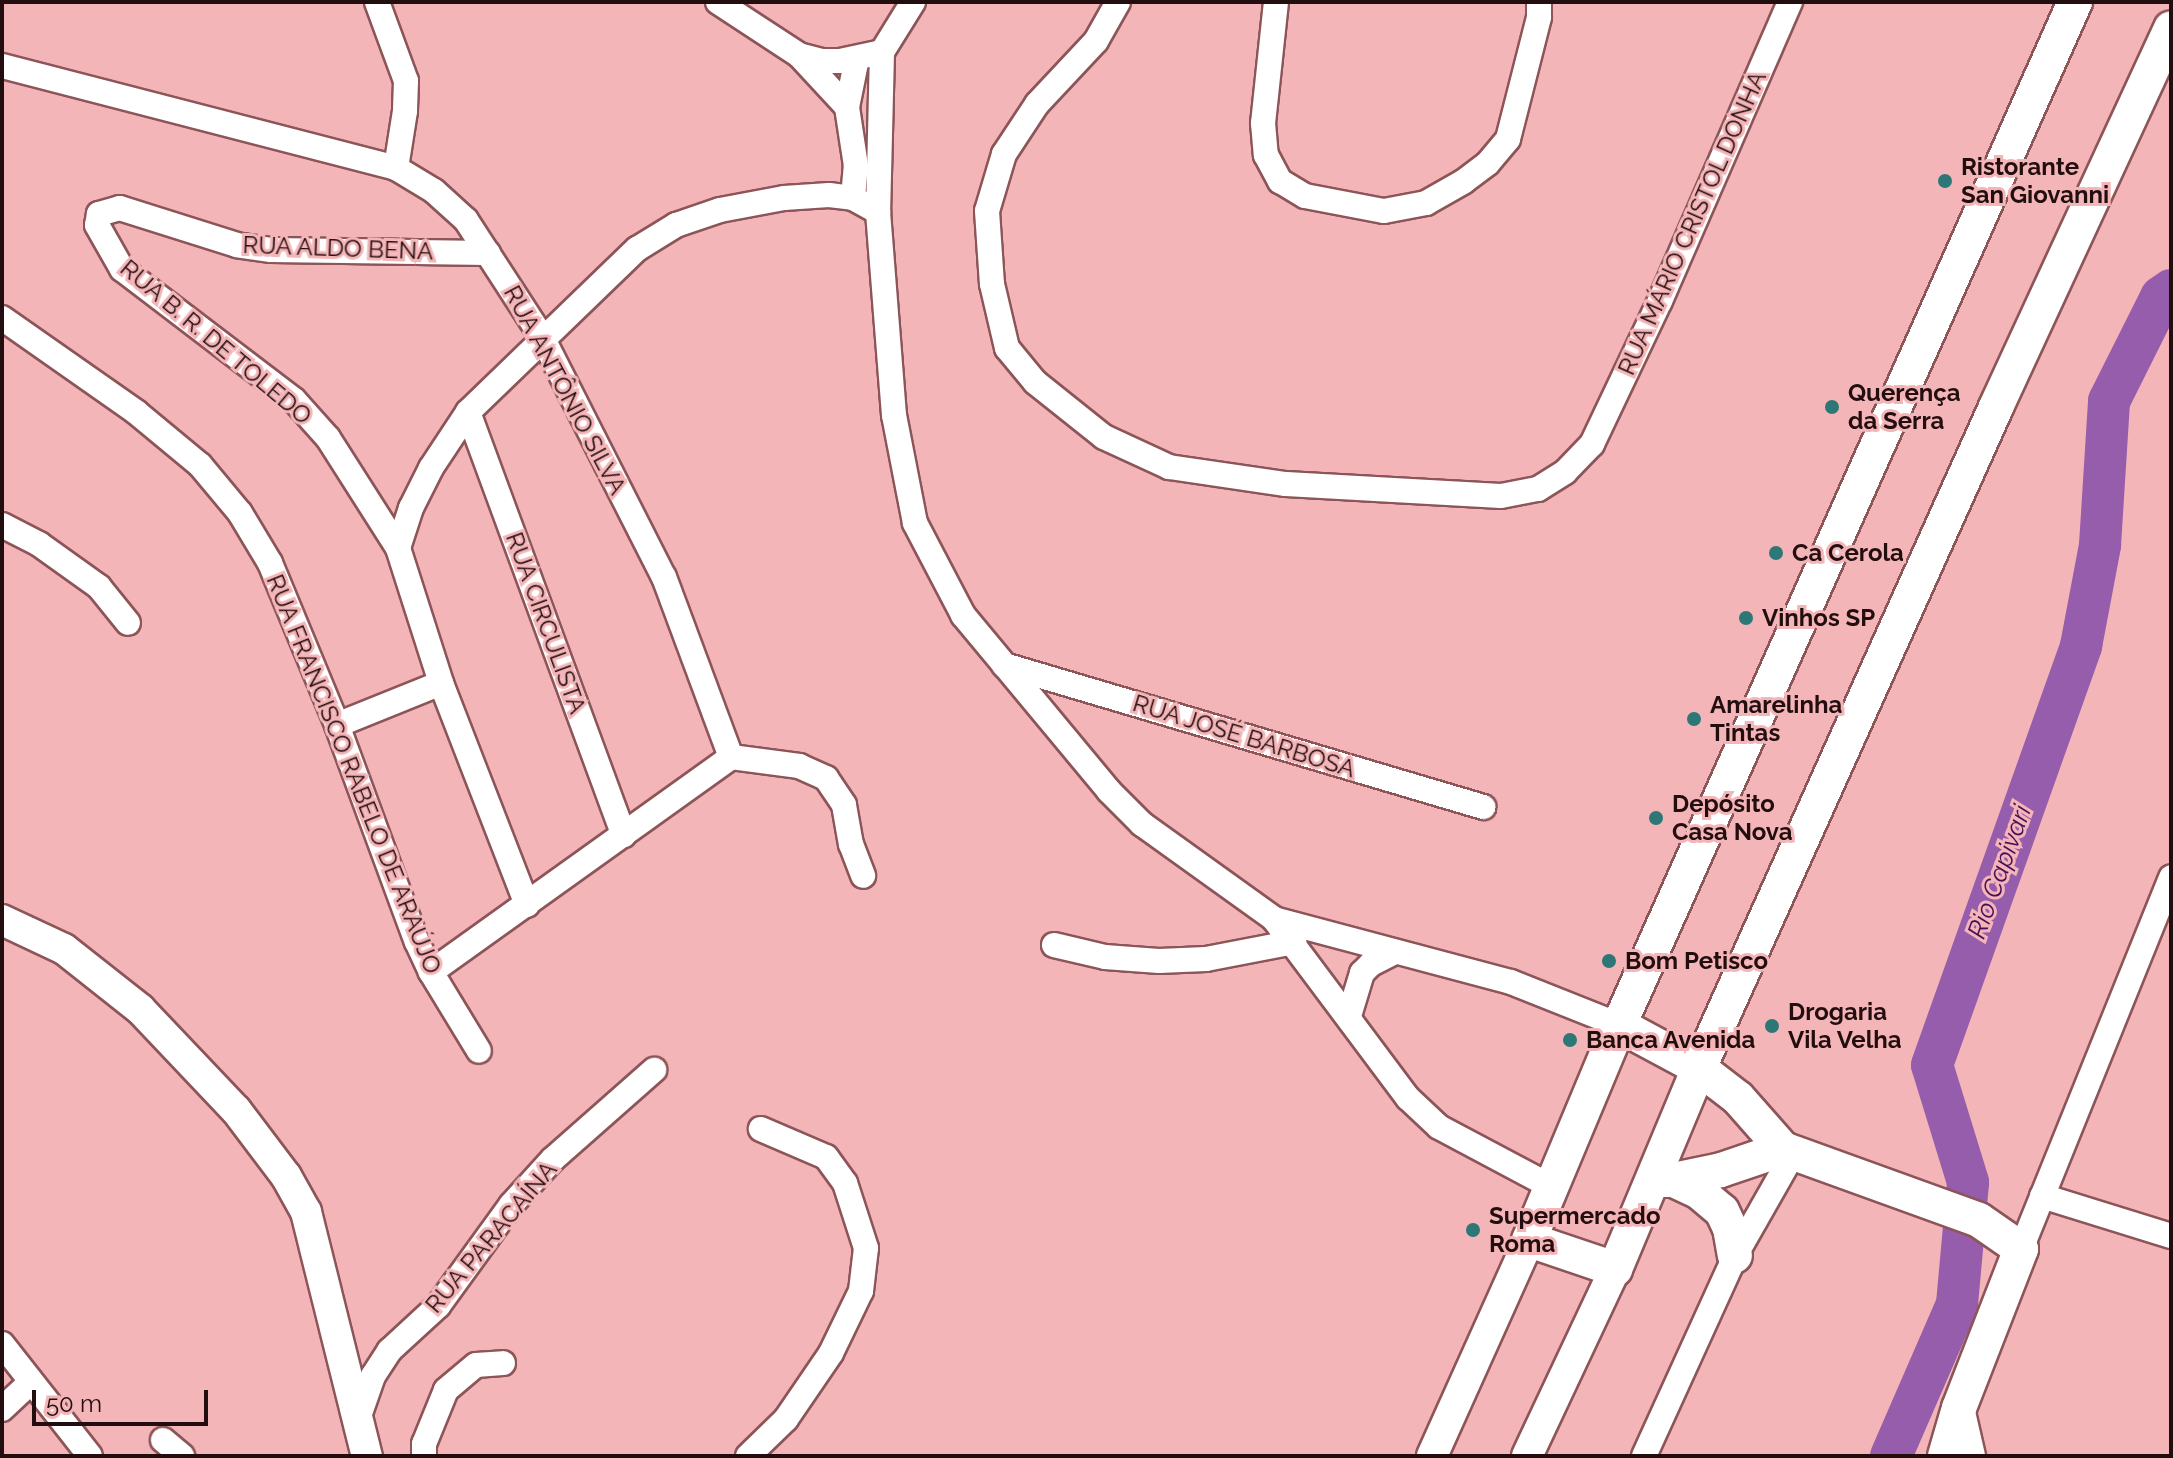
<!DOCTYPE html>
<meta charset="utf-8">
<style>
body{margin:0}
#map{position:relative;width:2173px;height:1458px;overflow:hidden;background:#f4b5b8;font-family:Raleway,sans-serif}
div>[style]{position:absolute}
.river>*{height:42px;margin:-21px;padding:0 21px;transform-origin:21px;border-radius:21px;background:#955dab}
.roads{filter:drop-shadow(2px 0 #8c5558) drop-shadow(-2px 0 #8c5558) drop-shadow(0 2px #8c5558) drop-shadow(0 -2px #8c5558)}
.minor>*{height:24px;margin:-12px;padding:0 12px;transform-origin:12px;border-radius:12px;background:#fff}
.tertiary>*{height:30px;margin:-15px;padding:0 15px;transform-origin:15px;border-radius:15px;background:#fff}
.secondary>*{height:34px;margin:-17px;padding:0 17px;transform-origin:17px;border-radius:17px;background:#fff}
.dots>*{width:22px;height:22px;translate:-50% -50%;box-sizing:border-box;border:4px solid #f4b5b8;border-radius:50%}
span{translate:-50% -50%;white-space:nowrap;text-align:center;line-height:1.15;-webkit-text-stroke:6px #f4b5b8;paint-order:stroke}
.poi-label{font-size:24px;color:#230e0f;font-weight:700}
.left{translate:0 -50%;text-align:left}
.street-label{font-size:24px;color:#230e0f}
.water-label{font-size:26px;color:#460f58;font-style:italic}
.frame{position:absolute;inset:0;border:4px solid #230e0f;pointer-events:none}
.scale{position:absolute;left:32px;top:1390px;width:176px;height:36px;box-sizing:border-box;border:4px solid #230e0f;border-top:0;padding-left:10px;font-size:24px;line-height:28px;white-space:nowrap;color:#230e0f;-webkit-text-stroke:6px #f4b5b8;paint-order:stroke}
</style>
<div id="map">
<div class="river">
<div style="left:1891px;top:1456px;width:166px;rotate:-66.5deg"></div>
<div style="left:1957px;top:1304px;width:122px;rotate:-84.8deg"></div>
<div style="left:1968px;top:1182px;width:122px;rotate:-107.1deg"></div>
<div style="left:1932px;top:1065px;width:445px;rotate:-70.4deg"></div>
<div style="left:2081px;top:646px;width:103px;rotate:-79.3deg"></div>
<div style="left:2100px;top:545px;width:144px;rotate:-86.4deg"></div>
<div style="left:2109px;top:401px;width:116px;rotate:-63.4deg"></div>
<div style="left:2161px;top:297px;width:12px;rotate:-35deg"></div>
</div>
<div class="roads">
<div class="minor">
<div style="left:377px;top:2px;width:84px;rotate:69.8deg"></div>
<div style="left:406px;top:81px;width:30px;rotate:92deg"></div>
<div style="left:405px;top:111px;width:58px;rotate:99deg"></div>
<div style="left:718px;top:2px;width:97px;rotate:33.2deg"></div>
<div style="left:799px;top:55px;width:24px;rotate:15deg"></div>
<div style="left:822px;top:61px;width:18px"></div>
<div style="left:840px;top:61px;width:43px;rotate:-12.1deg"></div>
<div style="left:1118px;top:2px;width:45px;rotate:119.4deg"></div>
<div style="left:1096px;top:41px;width:86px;rotate:133.1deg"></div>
<div style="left:1037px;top:104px;width:60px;rotate:123.4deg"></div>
<div style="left:1004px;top:154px;width:59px;rotate:106.6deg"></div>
<div style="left:987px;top:211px;width:73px;rotate:86.1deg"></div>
<div style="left:992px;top:284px;width:66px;rotate:76.8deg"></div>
<div style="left:1007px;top:348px;width:44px;rotate:50.5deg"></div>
<div style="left:1035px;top:382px;width:88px;rotate:38.6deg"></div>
<div style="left:1104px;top:437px;width:72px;rotate:24.8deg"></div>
<div style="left:1169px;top:467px;width:118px;rotate:8.3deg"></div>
<div style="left:1286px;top:484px;width:215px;rotate:3.2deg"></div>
<div style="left:1501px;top:496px;width:38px;rotate:-11deg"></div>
<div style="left:1538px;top:489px;width:32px;rotate:-32deg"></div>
<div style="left:1565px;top:472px;width:39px;rotate:-46deg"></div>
<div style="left:1592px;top:444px;width:158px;rotate:-64.6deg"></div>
<div style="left:1660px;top:301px;width:326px;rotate:-66.5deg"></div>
<div style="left:1276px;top:2px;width:122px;rotate:96.1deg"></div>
<div style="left:1263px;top:123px;width:32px;rotate:85deg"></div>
<div style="left:1266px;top:155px;width:30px;rotate:62deg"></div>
<div style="left:1280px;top:181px;width:29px;rotate:31deg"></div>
<div style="left:1305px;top:196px;width:80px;rotate:10.8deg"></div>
<div style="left:1384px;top:211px;width:43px;rotate:-10.8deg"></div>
<div style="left:1426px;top:203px;width:43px;rotate:-29.6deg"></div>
<div style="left:1463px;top:182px;width:31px;rotate:-37deg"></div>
<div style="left:1488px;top:163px;width:31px;rotate:-50deg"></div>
<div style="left:1508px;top:139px;width:126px;rotate:-75.7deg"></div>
<div style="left:1539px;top:17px;width:15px;rotate:-90deg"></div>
<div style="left:882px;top:52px;width:160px;rotate:91.4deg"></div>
<div style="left:878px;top:212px;width:204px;rotate:85.5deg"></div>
<div style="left:894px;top:415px;width:110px;rotate:79deg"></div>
<div style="left:915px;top:523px;width:104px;rotate:62.4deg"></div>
<div style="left:963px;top:615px;width:229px;rotate:50.3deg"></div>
<div style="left:1109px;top:791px;width:47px;rotate:45deg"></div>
<div style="left:1142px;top:824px;width:163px;rotate:35.7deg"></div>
<div style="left:1274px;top:919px;width:224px;rotate:53.2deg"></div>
<div style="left:1408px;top:1098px;width:42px;rotate:43.1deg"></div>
<div style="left:1439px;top:1127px;width:126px;rotate:28deg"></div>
<div style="left:882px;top:52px;width:59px;rotate:-58.2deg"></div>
<div style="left:800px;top:56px;width:69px;rotate:47.3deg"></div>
<div style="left:2px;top:66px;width:407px;rotate:14.5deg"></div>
<div style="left:396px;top:168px;width:44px;rotate:31.2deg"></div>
<div style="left:434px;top:191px;width:43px;rotate:42.2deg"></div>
<div style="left:466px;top:220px;width:140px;rotate:57deg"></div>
<div style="left:542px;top:337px;width:269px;rotate:63.1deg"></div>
<div style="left:664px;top:577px;width:192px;rotate:69.6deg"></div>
<div style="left:853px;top:198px;width:32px;rotate:-85deg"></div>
<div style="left:856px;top:166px;width:60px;rotate:-98.7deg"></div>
<div style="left:847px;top:107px;width:50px;rotate:-78.5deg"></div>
<div style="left:488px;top:253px;width:217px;rotate:-179.2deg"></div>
<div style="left:271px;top:250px;width:34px;rotate:-172deg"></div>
<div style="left:237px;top:245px;width:123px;rotate:-162.5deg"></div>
<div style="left:120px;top:208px;width:22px;rotate:164deg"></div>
<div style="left:99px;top:214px;width:11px;rotate:100deg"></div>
<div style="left:97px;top:225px;width:51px;rotate:60.4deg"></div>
<div style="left:122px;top:269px;width:216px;rotate:37.3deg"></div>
<div style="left:294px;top:400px;width:51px;rotate:48.2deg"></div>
<div style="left:328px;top:438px;width:130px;rotate:57.5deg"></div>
<div style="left:398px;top:548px;width:142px;rotate:72.3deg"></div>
<div style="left:441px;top:683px;width:238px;rotate:68.8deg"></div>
<div style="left:2px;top:318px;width:164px;rotate:35deg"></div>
<div style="left:136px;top:412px;width:83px;rotate:39.6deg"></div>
<div style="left:200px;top:465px;width:62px;rotate:50.2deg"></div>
<div style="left:240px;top:513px;width:58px;rotate:59deg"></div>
<div style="left:270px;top:563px;width:175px;rotate:67.5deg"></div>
<div style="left:337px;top:725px;width:231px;rotate:69.8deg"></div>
<div style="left:417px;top:942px;width:33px;rotate:65deg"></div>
<div style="left:431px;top:972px;width:92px;rotate:58.7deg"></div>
<div style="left:468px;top:412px;width:451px;rotate:69.8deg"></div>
<div style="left:2px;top:525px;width:42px;rotate:27.2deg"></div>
<div style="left:39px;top:544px;width:74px;rotate:35.6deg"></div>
<div style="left:99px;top:587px;width:46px;rotate:51.1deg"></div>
<div style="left:398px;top:548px;width:42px;rotate:-72deg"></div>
<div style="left:411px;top:508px;width:45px;rotate:-63.4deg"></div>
<div style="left:431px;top:468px;width:67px;rotate:-56.5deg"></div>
<div style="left:468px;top:412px;width:235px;rotate:-44deg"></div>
<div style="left:637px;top:249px;width:46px;rotate:-31.6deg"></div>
<div style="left:676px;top:225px;width:46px;rotate:-18.8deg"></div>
<div style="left:720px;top:210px;width:65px;rotate:-10.6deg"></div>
<div style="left:784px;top:198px;width:45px;rotate:-3.8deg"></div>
<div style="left:829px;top:195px;width:24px;rotate:7deg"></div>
<div style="left:853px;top:198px;width:29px;rotate:29deg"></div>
<div style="left:1004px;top:665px;width:500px;rotate:16.5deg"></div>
<div style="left:337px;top:725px;width:112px;rotate:-22deg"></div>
<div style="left:1274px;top:919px;width:245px;rotate:14.9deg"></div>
<div style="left:1511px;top:982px;width:116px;rotate:21.7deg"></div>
<div style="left:1054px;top:945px;width:52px;rotate:13.2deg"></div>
<div style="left:1105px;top:957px;width:54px;rotate:4.2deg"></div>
<div style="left:1159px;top:961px;width:47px;rotate:-2.4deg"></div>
<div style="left:1206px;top:959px;width:90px;rotate:-10.9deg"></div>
<div style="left:431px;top:972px;width:369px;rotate:-35.6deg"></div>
<div style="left:731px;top:757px;width:69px;rotate:7.5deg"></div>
<div style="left:799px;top:766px;width:30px;rotate:24deg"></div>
<div style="left:826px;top:778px;width:32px;rotate:56deg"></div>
<div style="left:844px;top:805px;width:40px;rotate:80deg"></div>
<div style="left:851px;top:844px;width:34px;rotate:69deg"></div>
<div style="left:1349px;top:1016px;width:45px;rotate:-73.2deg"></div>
<div style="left:1362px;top:973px;width:13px;rotate:-45deg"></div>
<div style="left:1371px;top:964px;width:27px;rotate:-27deg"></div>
<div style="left:2042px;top:1196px;width:135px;rotate:17.2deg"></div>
<div style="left:2021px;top:1249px;width:401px;rotate:-68deg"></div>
<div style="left:2px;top:1344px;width:142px;rotate:51.8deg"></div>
<div style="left:2px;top:1409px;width:38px;rotate:-43deg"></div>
<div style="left:357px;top:1422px;width:49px;rotate:-70.8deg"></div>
<div style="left:373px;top:1376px;width:30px;rotate:-57deg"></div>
<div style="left:389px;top:1351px;width:67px;rotate:-42.6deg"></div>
<div style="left:438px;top:1306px;width:125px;rotate:-54.1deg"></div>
<div style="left:511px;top:1205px;width:62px;rotate:-47.6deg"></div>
<div style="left:553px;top:1159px;width:135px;rotate:-41.4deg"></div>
<div style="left:163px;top:1440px;width:25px;rotate:40deg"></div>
<div style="left:424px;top:1456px;width:12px;rotate:-90deg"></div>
<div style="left:424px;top:1444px;width:58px;rotate:-67.8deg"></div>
<div style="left:446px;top:1390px;width:39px;rotate:-40deg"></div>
<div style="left:476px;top:1365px;width:27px;rotate:-4deg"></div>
<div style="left:748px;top:1456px;width:53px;rotate:-44.2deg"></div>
<div style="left:786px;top:1419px;width:80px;rotate:-55.7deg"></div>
<div style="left:831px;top:1353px;width:69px;rotate:-64.2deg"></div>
<div style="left:861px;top:1291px;width:43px;rotate:-83.4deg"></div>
<div style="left:866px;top:1248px;width:68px;rotate:-107.9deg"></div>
<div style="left:845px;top:1183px;width:32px;rotate:-126deg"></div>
<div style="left:826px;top:1157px;width:71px;rotate:-156.7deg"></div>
<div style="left:1644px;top:1456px;width:220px;rotate:-65.5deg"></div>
<div style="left:1735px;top:1256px;width:117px;rotate:-60.4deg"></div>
</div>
<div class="tertiary">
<div style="left:2px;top:920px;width:68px;rotate:25.1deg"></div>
<div style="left:64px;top:949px;width:97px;rotate:38.3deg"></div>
<div style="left:140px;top:1009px;width:139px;rotate:46.5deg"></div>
<div style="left:236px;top:1110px;width:83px;rotate:52.9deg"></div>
<div style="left:286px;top:1176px;width:41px;rotate:60.9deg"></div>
<div style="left:306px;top:1212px;width:252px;rotate:76deg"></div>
<div style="left:1959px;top:1408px;width:49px;rotate:77.1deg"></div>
<div style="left:1432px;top:1456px;width:237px;rotate:-65.8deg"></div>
<div style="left:1527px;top:1456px;width:207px;rotate:-64.8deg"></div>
</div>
<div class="secondary">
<div style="left:2075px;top:2px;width:1120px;rotate:114.02deg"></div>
<div style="left:1619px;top:1025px;width:233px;rotate:112.7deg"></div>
<div style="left:1529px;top:1240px;width:91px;rotate:18.6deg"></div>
<div style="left:1615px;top:1269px;width:218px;rotate:-67.3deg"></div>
<div style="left:1699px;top:1068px;width:725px;rotate:-65.8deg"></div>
<div style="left:1996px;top:407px;width:417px;rotate:-65.2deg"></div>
<div style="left:1619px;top:1025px;width:91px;rotate:28.3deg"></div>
<div style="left:1699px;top:1068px;width:49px;rotate:37.6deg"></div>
<div style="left:1738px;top:1098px;width:68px;rotate:48.6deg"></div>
<div style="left:1783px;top:1149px;width:208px;rotate:19.9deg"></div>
<div style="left:1979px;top:1220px;width:51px;rotate:34.6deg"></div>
<div style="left:2021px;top:1249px;width:171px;rotate:111.3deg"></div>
<div style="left:1959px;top:1408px;width:50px;rotate:106.3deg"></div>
<div style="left:1655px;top:1180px;width:19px"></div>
<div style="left:1674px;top:1180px;width:48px;rotate:-12deg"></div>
<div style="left:1721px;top:1170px;width:65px;rotate:-18.7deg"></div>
<div style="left:1674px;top:1180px;width:26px;rotate:25deg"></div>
<div style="left:1698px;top:1191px;width:31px;rotate:40deg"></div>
<div style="left:1722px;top:1211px;width:19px;rotate:65deg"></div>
<div style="left:1730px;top:1228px;width:28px;rotate:80deg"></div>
</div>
</div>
<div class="dots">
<div style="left:1945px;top:181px;background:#2d7777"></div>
<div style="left:1832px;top:407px;background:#2d7777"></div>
<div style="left:1776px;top:553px;background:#2d7777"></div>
<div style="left:1746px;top:618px;background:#2d7777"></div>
<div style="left:1694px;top:719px;background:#2d7777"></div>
<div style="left:1656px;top:818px;background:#2d7777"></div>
<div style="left:1609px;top:961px;background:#2d7777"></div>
<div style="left:1772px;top:1026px;background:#2d7777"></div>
<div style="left:1570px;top:1040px;background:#2d7777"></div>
<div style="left:1473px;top:1230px;background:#2d7777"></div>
</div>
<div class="poi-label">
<span class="left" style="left:1961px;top:181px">Ristorante<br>San Giovanni</span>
<span class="left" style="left:1848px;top:407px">Querença<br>da Serra</span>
<span class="left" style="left:1792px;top:553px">Ca Cerola</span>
<span class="left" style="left:1762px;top:618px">Vinhos SP</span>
<span class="left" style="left:1710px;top:719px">Amarelinha<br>Tintas</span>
<span class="left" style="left:1672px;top:818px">Depósito<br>Casa Nova</span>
<span class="left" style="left:1625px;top:961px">Bom Petisco</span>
<span class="left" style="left:1788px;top:1026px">Drogaria<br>Vila Velha</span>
<span class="left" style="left:1586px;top:1040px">Banca Avenida</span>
<span class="left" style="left:1489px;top:1230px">Supermercado<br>Roma</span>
</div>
<div class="street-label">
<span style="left:1692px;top:223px;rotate:-66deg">RUA MÁRIO CRISTOL DONHA</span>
<span style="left:338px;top:248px;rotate:2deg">RUA ALDO BENA</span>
<span style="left:216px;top:342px;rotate:40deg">RUA B. R. DE TOLEDO</span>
<span style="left:565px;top:390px;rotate:62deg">RUA ANTÔNIO SILVA</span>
<span style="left:546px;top:623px;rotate:70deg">RUA CIRCULISTA</span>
<span style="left:1244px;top:736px;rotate:17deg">RUA JOSÉ BARBOSA</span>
<span style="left:354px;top:774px;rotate:68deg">RUA FRANCISCO RABELO DE ARAÚJO</span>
<span style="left:491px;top:1237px;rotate:-50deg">RUA PARACAÍNA</span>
</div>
<div class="water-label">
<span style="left:2000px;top:872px;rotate:-70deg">Rio Capivari</span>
</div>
<div class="frame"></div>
<div class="scale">50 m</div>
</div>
